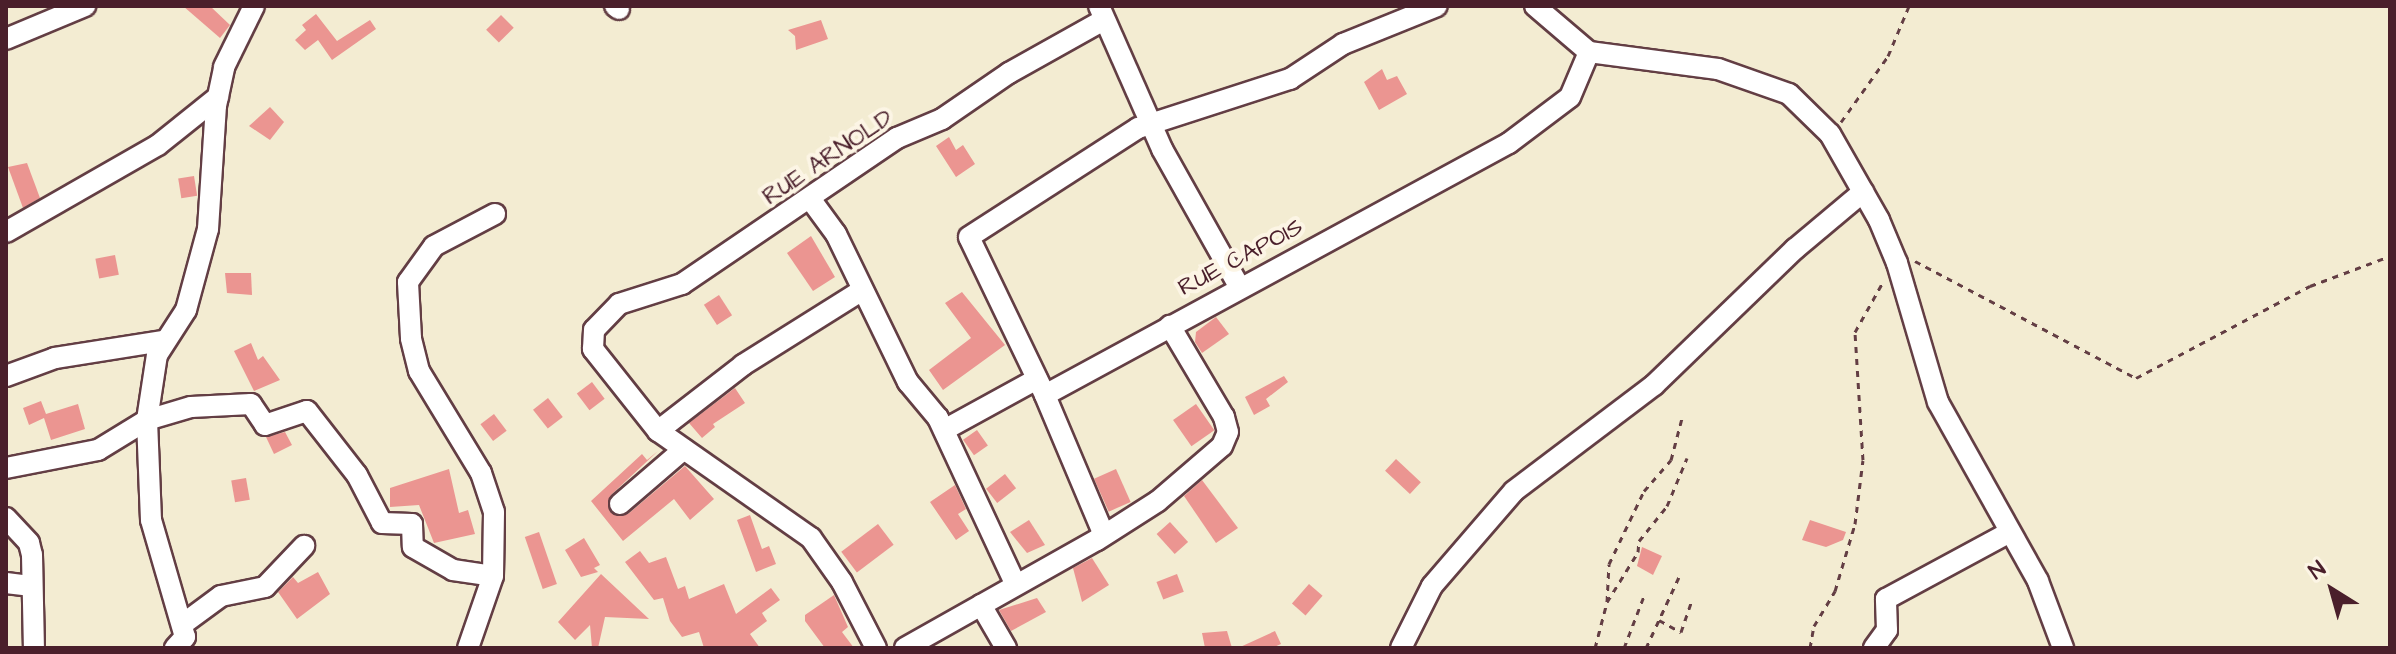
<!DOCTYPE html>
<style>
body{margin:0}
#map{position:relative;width:2396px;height:654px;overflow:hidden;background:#f3ecd2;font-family:"Architects Daughter",sans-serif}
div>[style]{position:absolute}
.building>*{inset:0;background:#eb9591;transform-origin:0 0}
.path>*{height:3px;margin-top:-1.5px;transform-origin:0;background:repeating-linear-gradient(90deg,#633e44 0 6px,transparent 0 12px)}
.roads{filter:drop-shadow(2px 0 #633e44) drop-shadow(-2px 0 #633e44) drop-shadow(0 2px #633e44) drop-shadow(0 -2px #633e44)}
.street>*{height:20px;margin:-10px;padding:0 10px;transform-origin:10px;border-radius:10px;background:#fff}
span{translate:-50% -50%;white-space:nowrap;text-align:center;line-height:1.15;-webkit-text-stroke:8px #fcf5e5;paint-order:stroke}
.street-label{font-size:24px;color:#4a1f2b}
.frame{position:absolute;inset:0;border:8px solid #4a1f2b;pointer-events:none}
.north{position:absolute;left:2292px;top:550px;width:80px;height:80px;-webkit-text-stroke:6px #fcf5e5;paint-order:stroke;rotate:323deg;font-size:22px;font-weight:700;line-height:32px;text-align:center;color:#4a1f2b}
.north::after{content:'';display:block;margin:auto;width:28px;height:36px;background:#4a1f2b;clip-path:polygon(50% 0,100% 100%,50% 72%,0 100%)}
</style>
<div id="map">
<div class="building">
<div style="clip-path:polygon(183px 6px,210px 6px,230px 25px,220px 38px)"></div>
<div style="clip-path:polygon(316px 14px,337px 41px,370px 20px,376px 29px,332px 60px,318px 40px,305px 50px,295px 40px,306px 30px,302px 25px)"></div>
<div style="left:501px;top:15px;width:18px;height:21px;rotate:45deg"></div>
<div style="clip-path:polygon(821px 20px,828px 39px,796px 50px,795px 36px,788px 30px)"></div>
<div style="clip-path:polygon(1382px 69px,1387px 80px,1397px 76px,1407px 94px,1379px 110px,1364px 82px)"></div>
<div style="clip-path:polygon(270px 107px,284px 122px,270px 140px,249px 126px)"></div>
<div style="clip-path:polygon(949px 137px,956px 150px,963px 145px,975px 164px,956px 177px,936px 146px)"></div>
<div style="clip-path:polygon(27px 163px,40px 198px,23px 208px,8px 167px)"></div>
<div style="left:194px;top:176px;width:20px;height:16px;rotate:81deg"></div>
<div style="clip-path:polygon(811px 236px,835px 277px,813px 291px,787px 253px)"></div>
<div style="left:115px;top:255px;width:20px;height:20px;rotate:79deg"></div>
<div style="clip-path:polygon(225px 273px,251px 273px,252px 295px,227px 293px)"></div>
<div style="clip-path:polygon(962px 292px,1005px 345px,943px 390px,929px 370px,971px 338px,945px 303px)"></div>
<div style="left:719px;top:295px;width:24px;height:18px;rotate:57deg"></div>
<div style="clip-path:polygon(1216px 317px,1229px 334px,1202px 353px,1195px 342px,1196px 332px)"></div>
<div style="clip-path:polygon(251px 343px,258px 360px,263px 356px,280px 380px,254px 391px,234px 351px)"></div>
<div style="clip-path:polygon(1284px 376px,1288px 382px,1266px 399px,1270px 406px,1254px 415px,1245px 397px)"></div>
<div style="left:592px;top:382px;width:21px;height:19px;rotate:53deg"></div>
<div style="clip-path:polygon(735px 388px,745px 403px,713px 424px,715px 427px,702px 438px,689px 423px)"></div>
<div style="left:548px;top:398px;width:24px;height:19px;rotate:52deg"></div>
<div style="clip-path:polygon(41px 401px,46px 414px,78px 404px,85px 429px,51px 440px,44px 418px,29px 425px,23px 408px)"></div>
<div style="left:1196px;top:404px;width:32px;height:28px;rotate:55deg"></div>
<div style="left:494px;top:414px;width:21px;height:17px;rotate:53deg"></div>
<div style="left:977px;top:430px;width:19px;height:17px;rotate:55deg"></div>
<div style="clip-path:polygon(285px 432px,292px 445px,274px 454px,266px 437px)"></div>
<div style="clip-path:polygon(658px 451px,611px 495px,611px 513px,628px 514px,685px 466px,714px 499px,690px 520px,674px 499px,623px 541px,591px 501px,642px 454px,647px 460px)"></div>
<div style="left:1396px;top:459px;width:34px;height:16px;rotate:43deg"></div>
<div style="clip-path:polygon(449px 469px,459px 513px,468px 510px,475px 534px,434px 543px,419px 505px,390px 507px,390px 488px)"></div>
<div style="left:1116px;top:469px;width:36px;height:24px;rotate:66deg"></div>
<div style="left:1005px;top:474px;width:18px;height:24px;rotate:52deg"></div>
<div style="left:246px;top:478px;width:22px;height:15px;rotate:80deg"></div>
<div style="clip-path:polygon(1202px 480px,1238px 528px,1216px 543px,1184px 496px)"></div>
<div style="clip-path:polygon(955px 485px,966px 509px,958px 514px,969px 531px,956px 540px,930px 502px)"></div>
<div style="clip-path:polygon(750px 515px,762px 549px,769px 546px,776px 564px,756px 572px,737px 520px)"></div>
<div style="clip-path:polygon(1029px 520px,1045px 545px,1027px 553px,1010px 532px)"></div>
<div style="clip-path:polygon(1810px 520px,1846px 532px,1843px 540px,1826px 547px,1802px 540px)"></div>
<div style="left:1170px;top:522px;width:27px;height:18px;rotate:48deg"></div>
<div style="left:878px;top:524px;width:26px;height:46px;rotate:53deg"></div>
<div style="left:539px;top:532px;width:55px;height:15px;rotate:71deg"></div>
<div style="clip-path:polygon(584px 538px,600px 565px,594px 568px,598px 572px,581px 577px,565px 550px)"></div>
<div style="clip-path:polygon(1642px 547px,1662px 556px,1653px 575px,1637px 566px)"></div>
<div style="clip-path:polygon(640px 551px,649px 563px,666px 557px,678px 589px,685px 586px,689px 599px,724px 584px,736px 614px,771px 588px,780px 600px,762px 613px,767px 621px,750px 634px,760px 648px,704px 648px,699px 632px,682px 637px,670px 621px,663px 598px,654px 600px,625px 562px)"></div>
<div style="clip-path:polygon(1092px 558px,1109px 585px,1082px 602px,1073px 568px)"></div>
<div style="clip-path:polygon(318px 572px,330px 594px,297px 619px,278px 592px,293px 577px,298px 583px)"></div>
<div style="clip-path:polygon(601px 574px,649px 619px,605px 617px,598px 648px,592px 648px,590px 625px,575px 640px,558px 622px)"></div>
<div style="left:1177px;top:574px;width:19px;height:22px;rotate:69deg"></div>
<div style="left:1309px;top:584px;width:18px;height:26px;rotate:41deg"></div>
<div style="clip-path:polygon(834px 595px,848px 627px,842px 632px,854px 648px,825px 648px,805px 621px,805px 615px)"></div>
<div style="clip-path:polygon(1037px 598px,1046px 612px,1011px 631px,999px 610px)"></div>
<div style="clip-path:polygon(1227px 631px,1232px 648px,1205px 648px,1202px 633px)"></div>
<div style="clip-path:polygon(1275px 631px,1281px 644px,1272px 648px,1238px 648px)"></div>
</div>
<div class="path">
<div style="left:1841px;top:122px;width:81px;rotate:-54.5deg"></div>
<div style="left:1888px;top:56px;width:54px;rotate:-67.2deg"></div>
<div style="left:1915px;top:261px;width:250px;rotate:27.9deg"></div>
<div style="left:2136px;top:378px;width:197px;rotate:-27.9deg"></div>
<div style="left:2310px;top:286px;width:85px;rotate:-20.6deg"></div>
<div style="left:1607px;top:602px;width:59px;rotate:-58.2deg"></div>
<div style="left:1638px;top:552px;width:11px;rotate:-85deg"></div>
<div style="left:1639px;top:541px;width:45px;rotate:-51.3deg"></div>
<div style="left:1667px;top:506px;width:52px;rotate:-67.4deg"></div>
<div style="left:1659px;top:620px;width:25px;rotate:29deg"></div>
<div style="left:1681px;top:632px;width:34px;rotate:-71deg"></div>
<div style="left:1595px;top:648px;width:48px;rotate:-75.4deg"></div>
<div style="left:1607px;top:602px;width:38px;rotate:-87deg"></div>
<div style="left:1609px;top:564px;width:81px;rotate:-64.4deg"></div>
<div style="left:1644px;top:491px;width:41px;rotate:-48.9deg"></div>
<div style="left:1671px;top:460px;width:43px;rotate:-75.3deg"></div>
<div style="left:1624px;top:648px;width:56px;rotate:-69deg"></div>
<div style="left:1646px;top:648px;width:78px;rotate:-65.1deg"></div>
<div style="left:1810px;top:648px;width:22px;rotate:-80deg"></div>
<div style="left:1814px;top:626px;width:41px;rotate:-59deg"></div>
<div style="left:1835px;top:591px;width:70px;rotate:-73.4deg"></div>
<div style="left:1855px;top:524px;width:64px;rotate:-82.9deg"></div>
<div style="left:1863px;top:460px;width:128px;rotate:-93.6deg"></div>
<div style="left:1855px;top:332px;width:57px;rotate:-60.8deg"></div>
</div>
<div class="roads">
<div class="street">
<div style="left:615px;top:6px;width:5px;rotate:37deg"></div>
<div style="left:1099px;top:6px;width:156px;rotate:66.2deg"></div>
<div style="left:1162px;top:149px;width:157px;rotate:60.7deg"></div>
<div style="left:1535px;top:6px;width:71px;rotate:40.4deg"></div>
<div style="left:1589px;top:52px;width:130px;rotate:7.5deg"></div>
<div style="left:1718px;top:69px;width:75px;rotate:19.4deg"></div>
<div style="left:1789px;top:94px;width:57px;rotate:44.3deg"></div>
<div style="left:1830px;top:134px;width:99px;rotate:60.3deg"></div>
<div style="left:1879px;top:220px;width:47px;rotate:67.3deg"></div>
<div style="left:1897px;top:263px;width:145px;rotate:73.6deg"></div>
<div style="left:1938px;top:402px;width:205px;rotate:60.8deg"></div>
<div style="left:2038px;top:581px;width:72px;rotate:69.5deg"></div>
<div style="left:6px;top:39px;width:86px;rotate:-22.7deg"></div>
<div style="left:811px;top:200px;width:42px;rotate:53.7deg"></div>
<div style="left:836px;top:234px;width:165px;rotate:64.1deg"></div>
<div style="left:908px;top:382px;width:47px;rotate:50.2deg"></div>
<div style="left:938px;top:418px;width:184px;rotate:65deg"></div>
<div style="left:6px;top:232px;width:175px;rotate:-29.8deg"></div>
<div style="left:158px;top:145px;width:77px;rotate:-38.7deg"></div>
<div style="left:6px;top:376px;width:52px;rotate:-20.2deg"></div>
<div style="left:55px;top:358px;width:108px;rotate:-9deg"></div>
<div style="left:1045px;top:395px;width:528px;rotate:-28.51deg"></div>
<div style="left:1509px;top:143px;width:76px;rotate:-37deg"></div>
<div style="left:1570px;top:97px;width:49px;rotate:-67.1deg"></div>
<div style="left:944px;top:430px;width:106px;rotate:-28.7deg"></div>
<div style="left:658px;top:431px;width:108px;rotate:-37.8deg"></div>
<div style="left:743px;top:365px;width:139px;rotate:-32.1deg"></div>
<div style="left:6px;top:468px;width:94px;rotate:-11.1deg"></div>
<div style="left:98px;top:450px;width:57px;rotate:-31.5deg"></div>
<div style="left:147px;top:420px;width:46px;rotate:-16.5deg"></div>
<div style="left:191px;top:407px;width:60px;rotate:-2.9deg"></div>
<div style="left:251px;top:404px;width:25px;rotate:56deg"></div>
<div style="left:265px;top:425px;width:44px;rotate:-18.4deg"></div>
<div style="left:307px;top:411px;width:81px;rotate:52deg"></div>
<div style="left:357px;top:475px;width:54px;rotate:62.5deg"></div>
<div style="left:382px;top:523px;width:30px;rotate:2deg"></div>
<div style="left:412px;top:524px;width:23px;rotate:88deg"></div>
<div style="left:413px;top:547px;width:46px;rotate:29.9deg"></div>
<div style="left:453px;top:570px;width:40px;rotate:8.5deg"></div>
<div style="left:620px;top:504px;width:84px;rotate:-40.7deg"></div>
<div style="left:6px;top:518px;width:34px;rotate:47deg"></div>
<div style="left:29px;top:543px;width:12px;rotate:76deg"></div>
<div style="left:32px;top:555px;width:93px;rotate:88.8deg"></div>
<div style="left:1104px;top:535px;width:152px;rotate:-112.9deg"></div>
<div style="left:1045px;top:395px;width:175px;rotate:-115.7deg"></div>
<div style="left:969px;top:237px;width:201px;rotate:-32.8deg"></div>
<div style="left:1138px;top:128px;width:160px;rotate:-17.9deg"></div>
<div style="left:1290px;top:79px;width:64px;rotate:-33.4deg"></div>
<div style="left:1343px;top:44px;width:101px;rotate:-22deg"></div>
<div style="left:6px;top:583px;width:26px;rotate:7deg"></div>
<div style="left:981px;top:605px;width:50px;rotate:59.8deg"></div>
<div style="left:183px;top:624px;width:47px;rotate:-36.4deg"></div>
<div style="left:221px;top:596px;width:45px;rotate:-11.6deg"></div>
<div style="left:265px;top:587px;width:57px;rotate:-46.4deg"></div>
<div style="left:175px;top:648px;width:15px;rotate:-48deg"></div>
<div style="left:185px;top:637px;width:122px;rotate:-106.2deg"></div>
<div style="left:151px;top:520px;width:100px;rotate:-92.3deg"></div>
<div style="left:147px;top:420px;width:66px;rotate:-81.3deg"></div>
<div style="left:157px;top:355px;width:54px;rotate:-57.2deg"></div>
<div style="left:186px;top:310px;width:84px;rotate:-74.8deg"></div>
<div style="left:208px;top:229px;width:123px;rotate:-86.3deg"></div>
<div style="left:216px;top:106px;width:40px;rotate:-78deg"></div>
<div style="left:224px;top:67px;width:68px;rotate:-63.8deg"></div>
<div style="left:468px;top:648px;width:76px;rotate:-70.9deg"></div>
<div style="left:493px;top:576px;width:64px;rotate:-89.1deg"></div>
<div style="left:494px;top:512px;width:41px;rotate:-108.4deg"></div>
<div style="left:481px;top:473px;width:119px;rotate:-121.3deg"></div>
<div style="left:419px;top:371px;width:34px;rotate:-104deg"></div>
<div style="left:411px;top:338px;width:56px;rotate:-93.1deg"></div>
<div style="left:408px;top:282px;width:44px;rotate:-54.2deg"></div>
<div style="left:434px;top:246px;width:69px;rotate:-27.7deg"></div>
<div style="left:876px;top:648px;width:74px;rotate:-117.3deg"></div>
<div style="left:842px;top:582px;width:54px;rotate:-125.2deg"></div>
<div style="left:811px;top:538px;width:187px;rotate:-145deg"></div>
<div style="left:658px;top:431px;width:105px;rotate:-128.4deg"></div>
<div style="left:593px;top:349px;width:19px;rotate:-87deg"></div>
<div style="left:594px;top:330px;width:36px;rotate:-46deg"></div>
<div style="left:619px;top:304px;width:66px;rotate:-17.6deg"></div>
<div style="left:682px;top:284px;width:260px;rotate:-34.2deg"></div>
<div style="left:897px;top:138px;width:49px;rotate:-22.9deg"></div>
<div style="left:942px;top:119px;width:81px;rotate:-34.5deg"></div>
<div style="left:1009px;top:73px;width:109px;rotate:-29.2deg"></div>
<div style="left:905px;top:648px;width:220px;rotate:-29.4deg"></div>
<div style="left:1097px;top:540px;width:72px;rotate:-32.6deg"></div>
<div style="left:1158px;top:501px;width:84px;rotate:-40.7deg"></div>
<div style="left:1222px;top:446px;width:15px;rotate:-67deg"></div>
<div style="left:1228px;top:432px;width:16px;rotate:-105deg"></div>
<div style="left:1224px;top:417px;width:106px;rotate:-120.7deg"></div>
<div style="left:1401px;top:648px;width:69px;rotate:-63.4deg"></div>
<div style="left:1432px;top:586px;width:125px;rotate:-49.2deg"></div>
<div style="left:1514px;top:491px;width:176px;rotate:-37.1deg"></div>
<div style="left:1654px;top:385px;width:196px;rotate:-44deg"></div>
<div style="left:1795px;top:249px;width:89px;rotate:-40deg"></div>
<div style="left:1874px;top:648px;width:22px;rotate:-54deg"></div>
<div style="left:1887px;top:630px;width:31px;rotate:-92deg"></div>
<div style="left:1886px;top:599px;width:141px;rotate:-28.4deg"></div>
</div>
</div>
<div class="street-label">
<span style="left:828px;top:158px;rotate:-34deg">RUE ARNOLD</span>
<span style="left:1241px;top:258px;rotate:-28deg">RUE CAPOIS</span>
</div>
<div class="frame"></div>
<div class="north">N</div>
</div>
